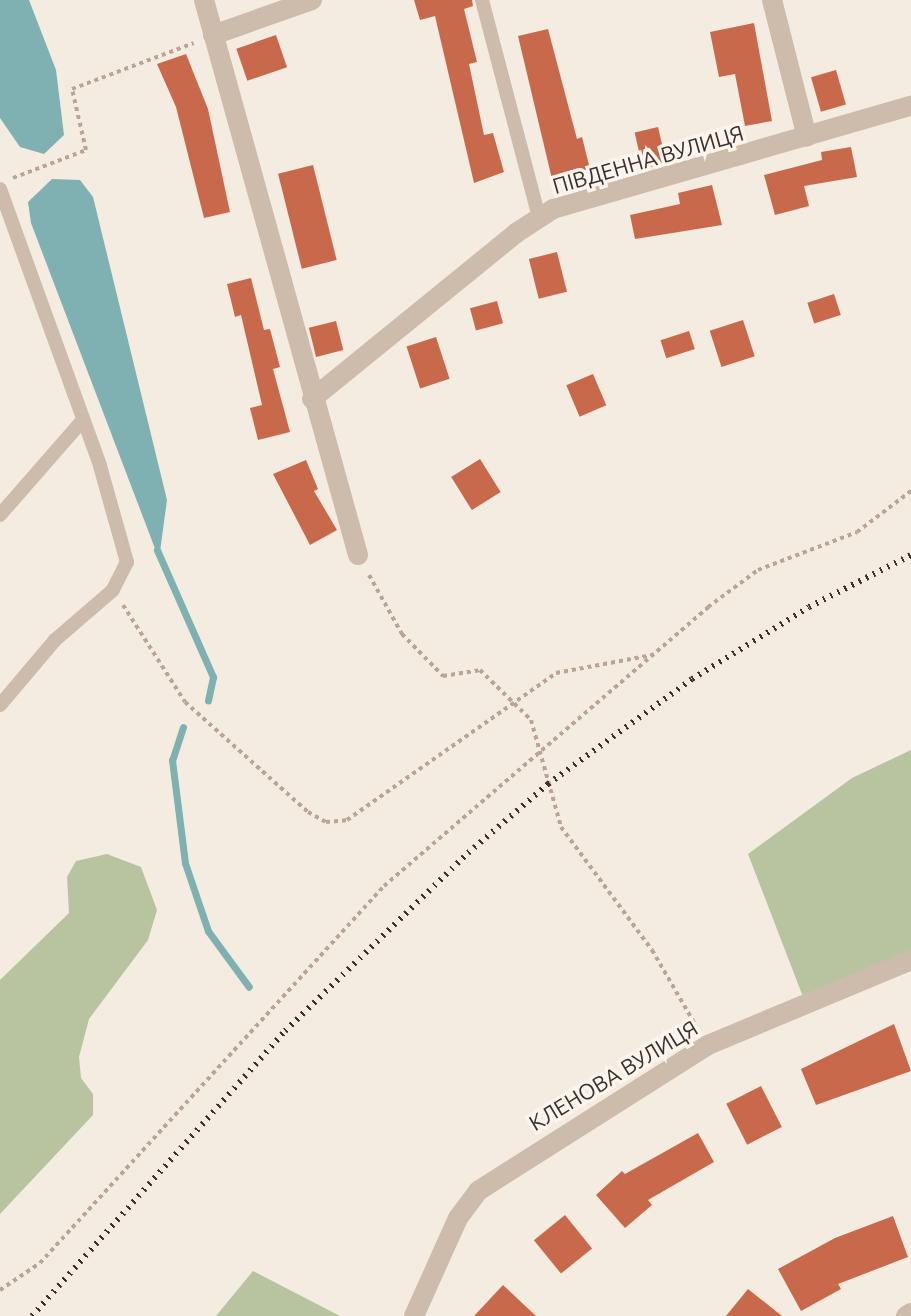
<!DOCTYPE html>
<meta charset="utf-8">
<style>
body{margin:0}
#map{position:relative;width:911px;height:1316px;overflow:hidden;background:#f4ebe1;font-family:Ubuntu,sans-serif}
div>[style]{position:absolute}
.green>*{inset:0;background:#b8c4a0}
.water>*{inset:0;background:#7fb0b2}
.stream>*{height:7px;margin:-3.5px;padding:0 3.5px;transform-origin:3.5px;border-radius:3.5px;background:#7fb0b2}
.building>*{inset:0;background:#c8694b;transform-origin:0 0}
.path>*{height:4px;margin-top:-2px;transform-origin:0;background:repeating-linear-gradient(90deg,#b9a596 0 4px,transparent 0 8px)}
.service>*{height:14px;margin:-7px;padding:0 7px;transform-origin:7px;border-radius:7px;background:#cdbbac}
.minor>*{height:20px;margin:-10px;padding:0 10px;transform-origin:10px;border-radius:10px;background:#cdbbac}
.rail>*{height:6px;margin-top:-3px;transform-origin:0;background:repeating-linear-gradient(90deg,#3b302b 0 2px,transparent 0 8px)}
span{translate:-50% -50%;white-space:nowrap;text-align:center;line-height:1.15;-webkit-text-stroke:7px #fbf5ee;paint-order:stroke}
.street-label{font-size:22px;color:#3b302b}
</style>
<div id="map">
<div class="green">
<div style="clip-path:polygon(911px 750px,911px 960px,805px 1002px,748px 854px,852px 778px)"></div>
<div style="clip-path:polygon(107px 854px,141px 867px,157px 910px,148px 940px,89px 1019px,79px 1057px,81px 1078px,93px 1094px,93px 1115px,0 1214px,0 980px,69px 913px,67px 877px,76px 861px)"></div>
<div style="clip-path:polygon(253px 1271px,340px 1316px,216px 1316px)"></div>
</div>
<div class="water">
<div style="clip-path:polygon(0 0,29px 0,56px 70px,64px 135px,44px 154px,20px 147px,0 118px)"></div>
<div style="clip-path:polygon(52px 179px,80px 180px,93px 197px,167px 500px,159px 559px,31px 223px,28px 202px)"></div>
</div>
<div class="stream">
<div style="left:157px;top:550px;width:139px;rotate:66.2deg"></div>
<div style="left:213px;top:677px;width:24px;rotate:102deg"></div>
<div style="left:183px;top:727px;width:35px;rotate:108deg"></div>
<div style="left:172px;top:760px;width:104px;rotate:82.8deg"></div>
<div style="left:185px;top:863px;width:72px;rotate:71.3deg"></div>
<div style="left:208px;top:931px;width:69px;rotate:53.8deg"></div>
</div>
<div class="building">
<div style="clip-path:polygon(414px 0,472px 0,473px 6px,464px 9px,477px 62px,469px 64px,484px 135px,493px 133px,504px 172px,474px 183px,435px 16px,420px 20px)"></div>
<div style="clip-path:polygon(754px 23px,772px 121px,745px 126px,735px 74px,719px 77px,710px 32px)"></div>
<div style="clip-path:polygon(548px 29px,577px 139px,582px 137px,590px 169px,552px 179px,518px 36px)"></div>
<div style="left:276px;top:35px;width:34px;height:42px;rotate:71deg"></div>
<div style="clip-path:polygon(186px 54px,208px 109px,230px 212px,204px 218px,176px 107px,157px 64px)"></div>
<div style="left:836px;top:70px;width:36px;height:26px;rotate:74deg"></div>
<div style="left:658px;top:127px;width:37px;height:24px;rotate:77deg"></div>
<div style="clip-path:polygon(851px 147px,857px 177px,804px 186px,809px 206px,775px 215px,764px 175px,822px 160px,821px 152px)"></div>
<div style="left:313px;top:165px;width:98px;height:36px;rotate:76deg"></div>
<div style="clip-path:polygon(712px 185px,722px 225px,635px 239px,630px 215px,680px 204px,678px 193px)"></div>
<div style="left:557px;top:252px;width:41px;height:29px;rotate:76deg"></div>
<div style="clip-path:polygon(251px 278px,264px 330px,270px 329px,280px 367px,273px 369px,290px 432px,258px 440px,250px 408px,262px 405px,241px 315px,235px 317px,227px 284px)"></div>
<div style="left:834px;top:294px;width:22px;height:28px;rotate:72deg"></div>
<div style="left:497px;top:301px;width:23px;height:28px;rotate:75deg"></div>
<div style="left:743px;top:320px;width:38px;height:35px;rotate:72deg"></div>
<div style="left:336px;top:321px;width:30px;height:28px;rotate:76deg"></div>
<div style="left:689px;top:331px;width:19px;height:30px;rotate:72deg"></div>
<div style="left:436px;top:337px;width:44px;height:31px;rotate:72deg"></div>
<div style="left:593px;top:374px;width:34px;height:29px;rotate:67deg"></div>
<div style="left:480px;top:459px;width:39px;height:34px;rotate:58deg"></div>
<div style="clip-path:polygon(306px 460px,318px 489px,314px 491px,337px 530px,310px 545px,273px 474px)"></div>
<div style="clip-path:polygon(894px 1024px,911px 1071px,816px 1105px,801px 1069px)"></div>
<div style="left:761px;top:1086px;width:46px;height:39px;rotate:63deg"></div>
<div style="clip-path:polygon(698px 1133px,714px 1162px,648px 1200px,652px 1205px,625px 1228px,596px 1195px,622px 1171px,625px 1174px)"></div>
<div style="left:565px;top:1215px;width:43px;height:40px;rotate:51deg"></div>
<div style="clip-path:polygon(893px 1216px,908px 1257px,838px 1284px,841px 1289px,801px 1311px,778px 1269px,835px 1238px)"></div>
<div style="clip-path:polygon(503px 1285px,536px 1316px,474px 1316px)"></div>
<div style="clip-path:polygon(748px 1289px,782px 1316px,726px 1316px)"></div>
</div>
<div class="path">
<div style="left:13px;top:178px;width:78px;rotate:-21deg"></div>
<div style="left:86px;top:150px;width:63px;rotate:-102.9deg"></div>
<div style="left:72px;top:89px;width:130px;rotate:-20.7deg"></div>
<div style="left:369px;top:575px;width:68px;rotate:60.8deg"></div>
<div style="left:402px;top:634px;width:59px;rotate:45.7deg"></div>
<div style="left:443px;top:676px;width:37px;rotate:-9deg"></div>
<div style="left:480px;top:670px;width:71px;rotate:44.4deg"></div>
<div style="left:531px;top:720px;width:111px;rotate:74.3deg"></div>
<div style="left:561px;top:827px;width:153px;rotate:53.5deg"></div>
<div style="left:652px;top:950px;width:88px;rotate:59.9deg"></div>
<div style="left:123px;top:605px;width:115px;rotate:57.4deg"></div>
<div style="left:185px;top:702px;width:165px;rotate:41.8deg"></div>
<div style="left:308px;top:812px;width:21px;rotate:29deg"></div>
<div style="left:326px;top:822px;width:21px;rotate:-5deg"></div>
<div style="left:347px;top:820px;width:256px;rotate:-35.1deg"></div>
<div style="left:556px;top:673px;width:98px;rotate:-10.6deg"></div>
<div style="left:0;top:1290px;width:48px;rotate:-34deg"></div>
<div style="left:40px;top:1263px;width:510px;rotate:-47.62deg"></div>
<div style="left:384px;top:886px;width:428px;rotate:-40.7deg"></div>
<div style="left:708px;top:607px;width:62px;rotate:-36.5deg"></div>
<div style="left:758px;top:570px;width:106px;rotate:-21deg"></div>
<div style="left:857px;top:532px;width:68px;rotate:-37.2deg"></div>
</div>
<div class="service">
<div style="left:482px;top:0;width:225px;rotate:75.3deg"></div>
<div style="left:0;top:189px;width:294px;rotate:70.1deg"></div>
<div style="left:100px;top:466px;width:100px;rotate:74.3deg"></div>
<div style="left:127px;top:562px;width:31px;rotate:117deg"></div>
<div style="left:113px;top:590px;width:77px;rotate:139.2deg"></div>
<div style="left:55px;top:640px;width:85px;rotate:130.2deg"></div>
<div style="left:0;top:515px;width:126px;rotate:-48.9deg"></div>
</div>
<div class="minor">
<div style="left:204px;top:0;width:576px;rotate:74.49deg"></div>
<div style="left:772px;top:0;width:141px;rotate:75.7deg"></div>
<div style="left:213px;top:35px;width:105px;rotate:-19.5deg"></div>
<div style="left:312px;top:399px;width:263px;rotate:-39.1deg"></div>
<div style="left:516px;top:233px;width:44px;rotate:-33deg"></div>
<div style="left:553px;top:209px;width:373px;rotate:-16.1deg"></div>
<div style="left:414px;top:1316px;width:107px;rotate:-65.8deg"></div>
<div style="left:458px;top:1218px;width:34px;rotate:-53deg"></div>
<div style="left:478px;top:1191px;width:272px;rotate:-32.4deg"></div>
<div style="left:708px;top:1045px;width:220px;rotate:-22.7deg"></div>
<div style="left:906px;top:1316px;width:6px;rotate:-31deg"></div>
</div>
<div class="rail">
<div style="left:32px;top:1316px;width:381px;rotate:-48.4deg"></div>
<div style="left:285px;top:1031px;width:255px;rotate:-44.2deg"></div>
<div style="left:468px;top:853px;width:106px;rotate:-40.8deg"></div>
<div style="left:548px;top:784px;width:178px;rotate:-36.1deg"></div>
<div style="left:692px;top:679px;width:137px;rotate:-31.6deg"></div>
<div style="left:809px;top:607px;width:114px;rotate:-27deg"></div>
</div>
<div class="street-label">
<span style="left:648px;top:159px;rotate:-16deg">ПІВДЕННА ВУЛИЦЯ</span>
<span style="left:613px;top:1075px;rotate:-31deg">КЛЕНОВА ВУЛИЦЯ</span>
</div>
</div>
